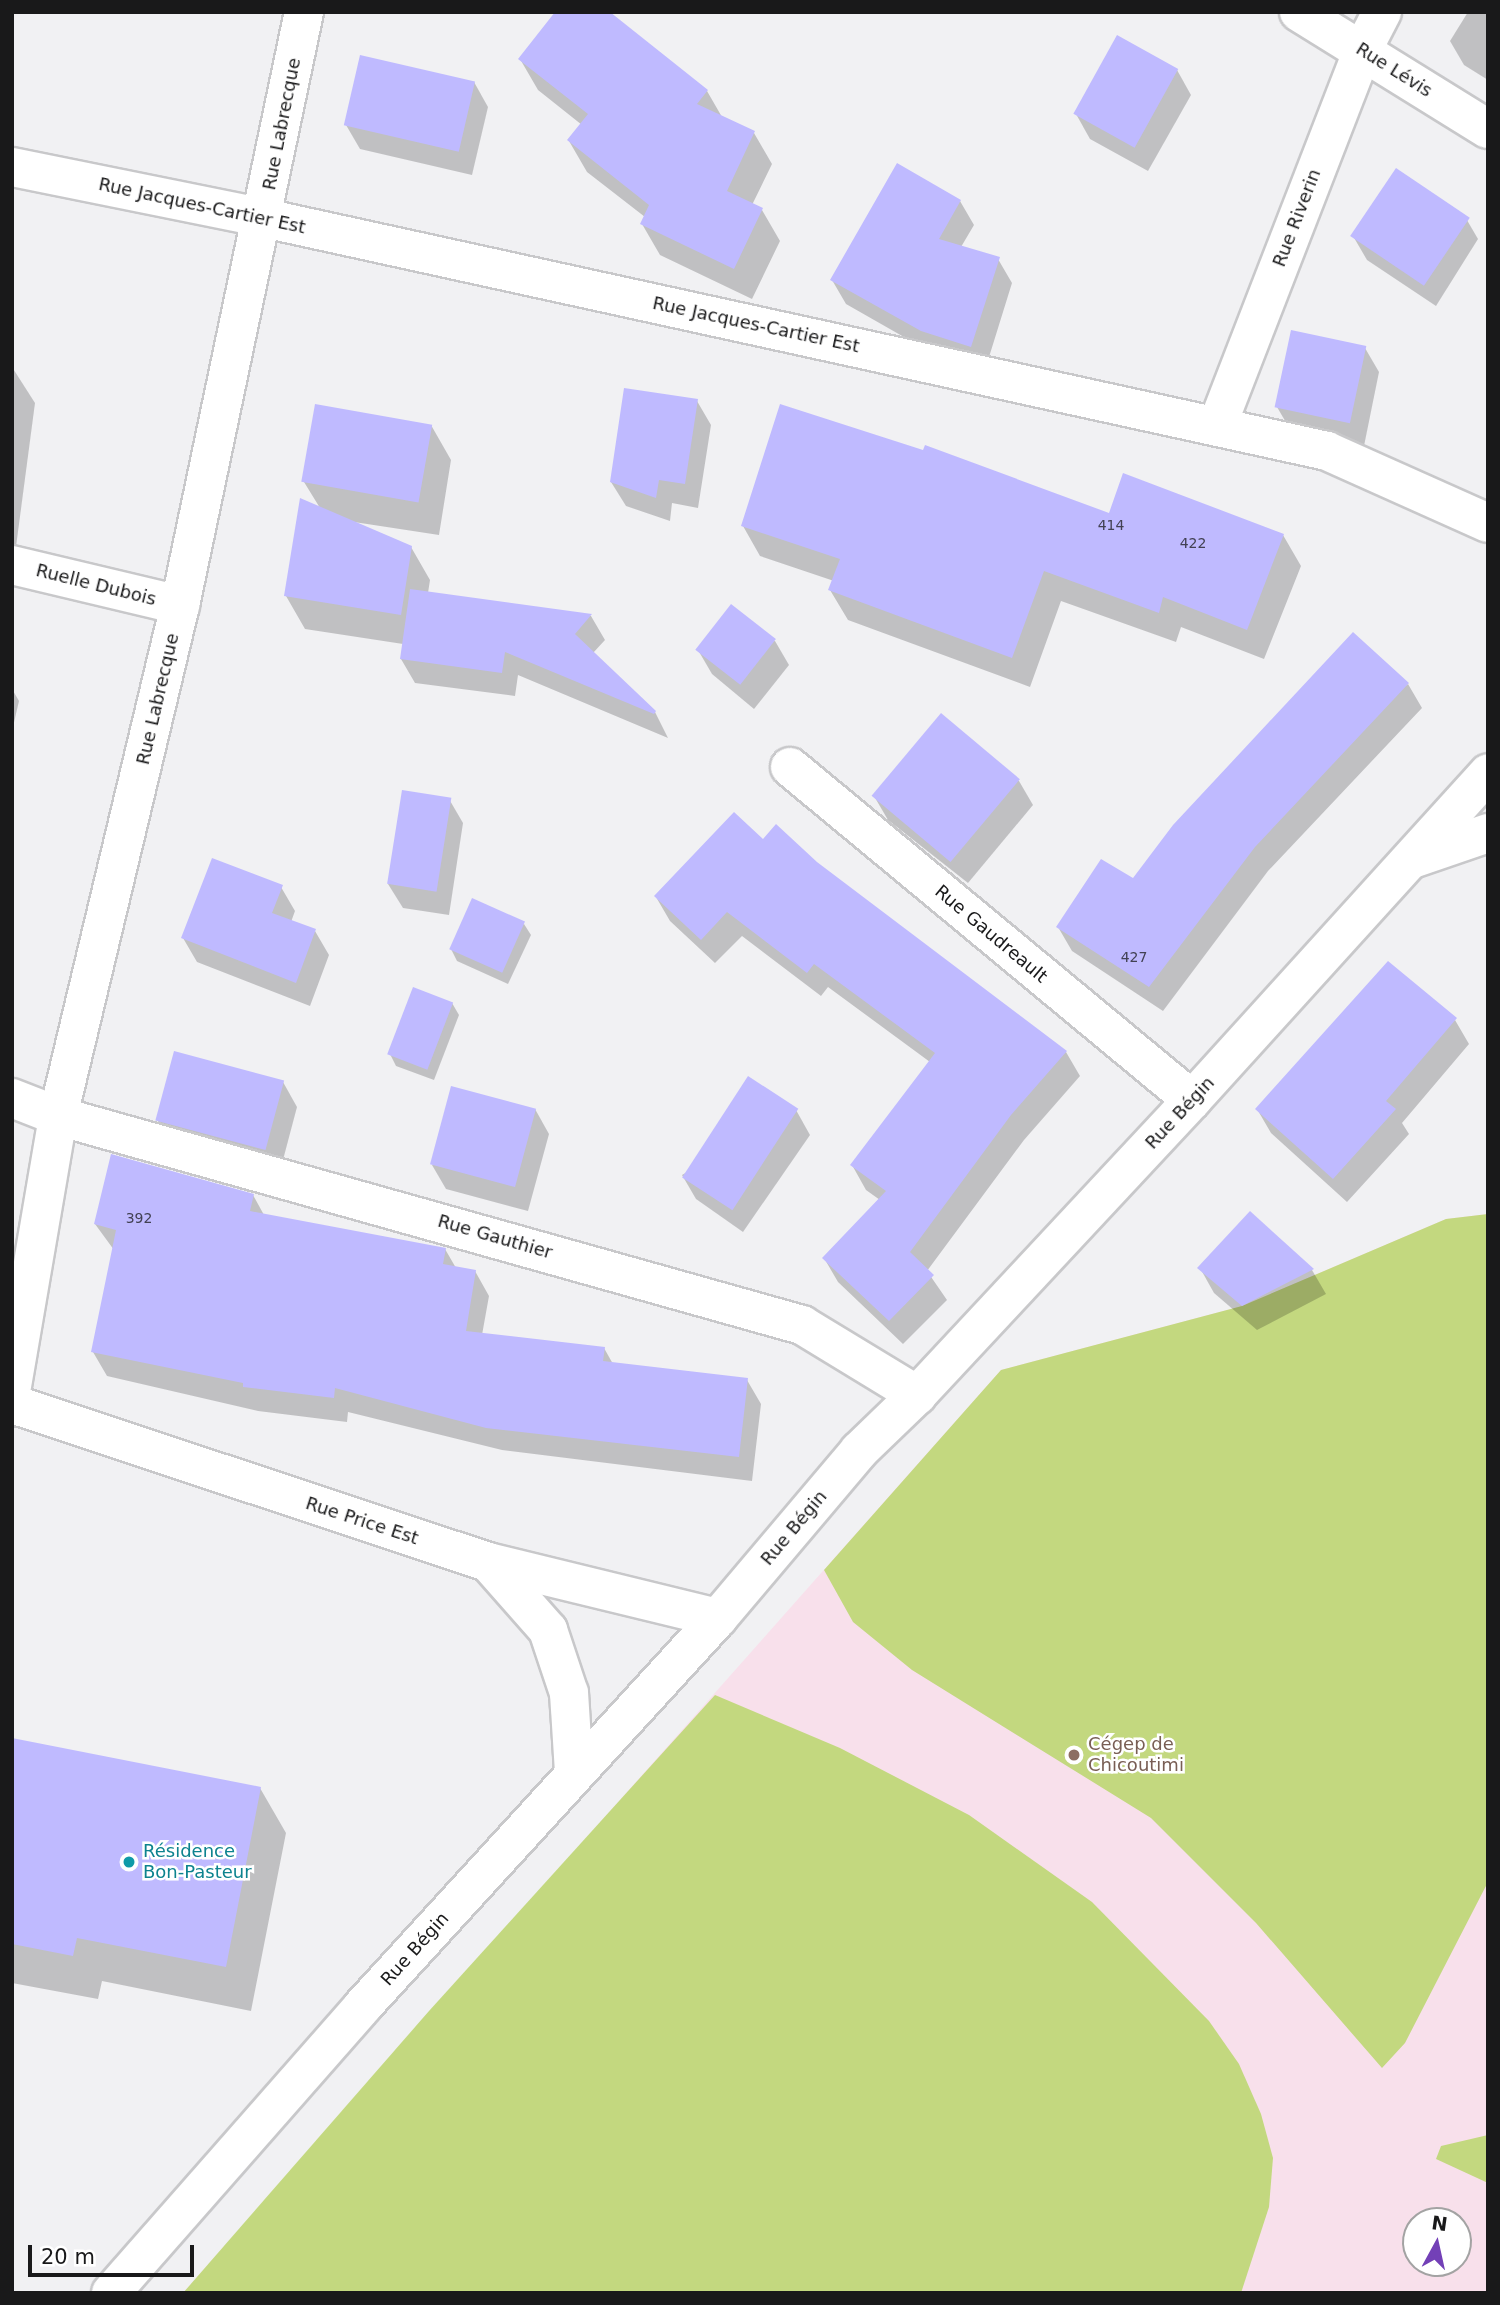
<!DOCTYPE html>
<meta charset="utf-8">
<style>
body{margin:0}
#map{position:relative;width:1500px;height:2305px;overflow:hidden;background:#f1f1f3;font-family:"DejaVu Sans",sans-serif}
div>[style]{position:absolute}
.education>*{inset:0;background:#f8e0eb}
.green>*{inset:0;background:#c3d87f}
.shadow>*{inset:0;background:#0003}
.building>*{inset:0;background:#bfbaff;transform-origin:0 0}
.roads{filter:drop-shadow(2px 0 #c8c8ca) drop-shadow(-2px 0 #c8c8ca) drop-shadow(0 2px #c8c8ca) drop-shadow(0 -2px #c8c8ca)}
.minor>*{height:38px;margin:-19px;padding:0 19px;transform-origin:19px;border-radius:19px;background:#fff}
.major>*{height:38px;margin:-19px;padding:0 19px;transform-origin:19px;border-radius:19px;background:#fff}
.dots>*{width:19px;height:19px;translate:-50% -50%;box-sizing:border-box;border:4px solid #fff;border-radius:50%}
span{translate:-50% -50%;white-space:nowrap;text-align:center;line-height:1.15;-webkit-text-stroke:5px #fff;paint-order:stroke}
.number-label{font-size:14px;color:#424153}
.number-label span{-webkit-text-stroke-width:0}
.street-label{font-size:18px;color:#19191a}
.education-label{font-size:18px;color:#785e54}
.left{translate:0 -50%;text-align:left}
.culture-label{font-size:18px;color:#0d838f}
.frame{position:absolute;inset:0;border:14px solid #19191a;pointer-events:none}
.north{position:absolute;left:1402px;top:2207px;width:70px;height:70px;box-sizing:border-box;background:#fff;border:2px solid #a3a3a3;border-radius:50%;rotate:8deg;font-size:19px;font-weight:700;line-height:28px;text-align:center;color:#19191a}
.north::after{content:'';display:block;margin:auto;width:24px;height:32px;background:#7340b7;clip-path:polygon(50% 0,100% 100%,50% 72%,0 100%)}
.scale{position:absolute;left:28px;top:2245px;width:166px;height:32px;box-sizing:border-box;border:4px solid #19191a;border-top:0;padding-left:9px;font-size:21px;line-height:24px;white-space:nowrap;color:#19191a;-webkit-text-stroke:5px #fff;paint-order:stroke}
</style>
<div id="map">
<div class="education">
<div style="clip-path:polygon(evenodd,1488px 1214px,1488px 2293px,183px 2293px,1001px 1370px,1242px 1306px,1446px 1219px,1488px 1214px,1416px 2221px,1458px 2221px,1458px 2263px,1416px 2263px,1416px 2221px)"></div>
</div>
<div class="green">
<div style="clip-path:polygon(1488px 1214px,1488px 1882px,1405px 2043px,1382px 2068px,1256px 1923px,1151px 1818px,912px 1670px,853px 1622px,824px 1570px,1001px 1370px,1242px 1306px,1446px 1219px)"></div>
<div style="clip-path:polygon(715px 1695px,840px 1748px,969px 1815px,1092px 1902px,1209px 2021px,1239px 2064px,1261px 2114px,1273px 2158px,1269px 2207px,1241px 2293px,183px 2293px,429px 2011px)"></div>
<div style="clip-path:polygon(1488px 2135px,1488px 2183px,1436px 2159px,1441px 2146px)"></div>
</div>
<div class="shadow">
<div style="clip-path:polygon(1468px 12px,1488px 12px,1488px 80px,1464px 65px,1450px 41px)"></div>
<div style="clip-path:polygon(520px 59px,707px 91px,722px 117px,754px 133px,772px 164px,752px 205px,762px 210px,780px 241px,752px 299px,660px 255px,642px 224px,645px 217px,587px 172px,569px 141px,582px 125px,538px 90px)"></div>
<div style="clip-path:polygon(1177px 70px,1191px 95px,1148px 171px,1090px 139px,1076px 114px)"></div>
<div style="clip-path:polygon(474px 82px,488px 107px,472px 175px,360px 149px,346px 125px)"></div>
<div style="clip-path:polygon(960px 201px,974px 225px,961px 247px,998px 259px,1012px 283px,985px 370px,939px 357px,846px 304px,832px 280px)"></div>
<div style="clip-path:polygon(1464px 215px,1478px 239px,1436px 306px,1367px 260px,1353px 236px)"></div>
<div style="clip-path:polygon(1365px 348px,1379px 372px,1364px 446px,1291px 431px,1277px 407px)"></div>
<div style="clip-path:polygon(12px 367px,35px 403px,12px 577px)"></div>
<div style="clip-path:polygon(697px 401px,711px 425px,698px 508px,672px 503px,670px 521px,626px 506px,611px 482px)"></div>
<div style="clip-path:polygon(431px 425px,451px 460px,439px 535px,354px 522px,411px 547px,430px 580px,428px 593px,591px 616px,605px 640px,593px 653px,655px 712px,668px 738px,518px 675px,515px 696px,415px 683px,401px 659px,403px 644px,305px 629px,286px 596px,320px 508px,304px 482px)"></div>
<div style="clip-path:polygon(924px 453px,1110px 515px,1283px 535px,1301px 566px,1264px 659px,1181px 627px,1176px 642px,1061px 601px,1030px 687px,848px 620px,830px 590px,834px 581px,760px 556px,743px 526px)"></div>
<div style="clip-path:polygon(775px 641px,789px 665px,754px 709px,712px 674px,698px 650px)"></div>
<div style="clip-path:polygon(1408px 684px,1422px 708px,1268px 871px,1163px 1011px,1072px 951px,1058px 927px,1134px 880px)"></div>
<div style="clip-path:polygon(12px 689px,19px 701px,12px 731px)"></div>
<div style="clip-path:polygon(941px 715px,1019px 781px,1033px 805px,968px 883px,888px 820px,874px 796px)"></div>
<div style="clip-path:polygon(449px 799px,463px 823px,449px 915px,403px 908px,388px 884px)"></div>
<div style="clip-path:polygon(763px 841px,816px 863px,1066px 1052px,1080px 1076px,1024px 1140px,927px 1271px,947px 1300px,903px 1344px,838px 1282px,824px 1258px,880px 1200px,866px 1190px,852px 1165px,930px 1062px,828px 987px,821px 996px,742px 936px,715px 963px,670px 921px,656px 897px)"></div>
<div style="clip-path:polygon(281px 887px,295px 911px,291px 922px,315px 931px,329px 955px,310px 1006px,197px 962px,183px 938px)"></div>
<div style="clip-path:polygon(524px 924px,531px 935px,508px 984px,457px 961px,451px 949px)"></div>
<div style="clip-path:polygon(452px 1003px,459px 1015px,434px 1080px,396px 1066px,390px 1054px)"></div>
<div style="clip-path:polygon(1455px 1020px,1469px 1044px,1402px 1123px,1409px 1134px,1347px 1202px,1271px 1133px,1257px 1109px)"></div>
<div style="clip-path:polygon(283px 1082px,297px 1107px,279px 1175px,172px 1145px,158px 1121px)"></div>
<div style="clip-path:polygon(535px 1109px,549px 1134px,528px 1211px,446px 1189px,432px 1165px)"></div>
<div style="clip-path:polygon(796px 1110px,810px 1135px,743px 1232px,696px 1199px,682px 1175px)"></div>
<div style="clip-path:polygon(253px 1195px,264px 1215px,445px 1249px,456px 1268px,475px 1271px,489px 1296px,482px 1335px,604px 1348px,613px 1364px,747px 1380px,761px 1404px,752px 1481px,502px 1450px,348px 1412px,347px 1422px,258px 1411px,107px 1376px,93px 1352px,114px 1250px,95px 1224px)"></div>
<div style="clip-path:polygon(1200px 1268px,1312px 1270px,1326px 1294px,1257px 1330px,1214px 1293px)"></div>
<div style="clip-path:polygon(12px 1740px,260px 1788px,286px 1833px,251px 2011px,102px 1981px,98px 1999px,12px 1983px)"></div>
</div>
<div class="building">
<div style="clip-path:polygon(555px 12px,610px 12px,708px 90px,697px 104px,755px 131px,727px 191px,763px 208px,734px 269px,640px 224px,649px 205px,567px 140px,588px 114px,518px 59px)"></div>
<div style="left:1117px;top:35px;width:70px;height:90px;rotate:29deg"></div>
<div style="left:360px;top:55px;width:118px;height:72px;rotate:13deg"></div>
<div style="clip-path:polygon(897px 163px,961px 200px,939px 239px,1000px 257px,971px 347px,921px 331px,830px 280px)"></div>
<div style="left:1396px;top:168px;width:89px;height:82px;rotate:34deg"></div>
<div style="left:1291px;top:330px;width:77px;height:79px;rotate:12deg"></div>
<div style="clip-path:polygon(624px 388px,698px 399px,685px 484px,659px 480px,656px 498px,610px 482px)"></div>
<div style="left:315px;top:404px;width:119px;height:79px;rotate:10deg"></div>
<div style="clip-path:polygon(780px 404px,923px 450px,925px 445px,1109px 513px,1123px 473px,1284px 534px,1247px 630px,1163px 597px,1159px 613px,1044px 571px,1012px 658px,828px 590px,840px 559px,741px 526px)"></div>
<div style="clip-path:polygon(300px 498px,412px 546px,401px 615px,284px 596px)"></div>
<div style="clip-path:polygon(410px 589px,592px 614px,575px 634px,656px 711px,654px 714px,505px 652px,502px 673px,400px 659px)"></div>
<div style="left:731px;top:604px;width:57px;height:58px;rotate:38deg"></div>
<div style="clip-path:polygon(1353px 632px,1409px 683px,1255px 847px,1149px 987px,1056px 927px,1101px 859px,1133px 878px,1173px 825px)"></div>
<div style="left:941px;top:713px;width:103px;height:108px;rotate:40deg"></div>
<div style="left:402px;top:790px;width:50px;height:95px;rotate:9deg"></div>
<div style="clip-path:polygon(734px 812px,763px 839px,776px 824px,817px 862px,1067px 1051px,1011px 1115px,910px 1252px,934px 1275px,889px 1321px,822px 1258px,886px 1191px,850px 1165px,935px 1053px,814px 964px,807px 973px,727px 912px,701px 940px,654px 896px)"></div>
<div style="clip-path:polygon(212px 858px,283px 885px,272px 913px,316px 929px,296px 983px,181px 938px)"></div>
<div style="left:472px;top:898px;width:58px;height:56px;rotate:24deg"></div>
<div style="clip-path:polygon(1388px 961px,1457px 1018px,1386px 1101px,1396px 1109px,1333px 1179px,1255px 1109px)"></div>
<div style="left:413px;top:987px;width:43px;height:72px;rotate:21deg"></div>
<div style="left:174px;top:1051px;width:114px;height:72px;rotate:15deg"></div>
<div style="left:748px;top:1076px;width:60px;height:121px;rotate:33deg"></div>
<div style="left:451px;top:1086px;width:88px;height:81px;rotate:15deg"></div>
<div style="clip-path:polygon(111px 1154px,254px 1194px,250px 1211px,446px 1248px,443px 1264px,476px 1270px,466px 1331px,605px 1347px,603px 1361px,748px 1378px,739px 1457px,486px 1428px,335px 1388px,334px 1398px,243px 1387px,243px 1383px,91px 1352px,116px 1230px,94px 1224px)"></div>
<div style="clip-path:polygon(1250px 1211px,1314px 1269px,1242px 1306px,1197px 1268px)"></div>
<div style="clip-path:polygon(12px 1738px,261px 1787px,226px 1967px,77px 1938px,73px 1956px,12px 1944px)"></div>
</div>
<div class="roads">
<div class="minor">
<div style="left:1299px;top:12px;width:222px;rotate:31.8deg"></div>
<div style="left:1217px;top:426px;width:404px;rotate:-68.8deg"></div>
<div style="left:1363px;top:49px;width:42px;rotate:-62.8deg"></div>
<div style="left:12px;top:565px;width:173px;rotate:13.4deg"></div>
<div style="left:790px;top:767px;width:522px;rotate:39.64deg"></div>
<div style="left:1412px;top:859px;width:80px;rotate:-18.9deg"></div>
<div style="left:12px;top:1098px;width:49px;rotate:21.4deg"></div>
<div style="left:58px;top:1116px;width:773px;rotate:15.69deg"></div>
<div style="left:802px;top:1325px;width:135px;rotate:31.3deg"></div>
<div style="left:12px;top:1386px;width:274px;rotate:-80.3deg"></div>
<div style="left:58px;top:1116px;width:525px;rotate:-76.57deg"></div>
<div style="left:180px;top:605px;width:606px;rotate:-78.19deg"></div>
<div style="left:12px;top:1404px;width:502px;rotate:18.36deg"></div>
<div style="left:488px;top:1562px;width:237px;rotate:13.7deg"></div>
<div style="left:488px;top:1562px;width:91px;rotate:48.6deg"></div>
<div style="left:548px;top:1630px;width:66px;rotate:71.6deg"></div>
<div style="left:569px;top:1693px;width:80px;rotate:86.4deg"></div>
<div style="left:111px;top:2293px;width:381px;rotate:-48.7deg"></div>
<div style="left:362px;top:2007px;width:527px;rotate:-47.54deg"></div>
<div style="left:718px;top:1618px;width:219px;rotate:-49.8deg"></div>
<div style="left:859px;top:1451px;width:81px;rotate:-44deg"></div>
<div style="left:917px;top:1395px;width:403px;rotate:-47deg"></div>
<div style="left:1192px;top:1100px;width:441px;rotate:-47.8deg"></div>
</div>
<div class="major">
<div style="left:12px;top:167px;width:257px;rotate:11.4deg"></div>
<div style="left:264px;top:218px;width:1088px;rotate:12.36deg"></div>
<div style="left:1327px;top:451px;width:176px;rotate:24.1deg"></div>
</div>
</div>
<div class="dots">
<div style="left:1074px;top:1755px;background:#8d6e63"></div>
<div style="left:129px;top:1862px;background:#0f9aa8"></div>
</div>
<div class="number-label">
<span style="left:1111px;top:525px">414</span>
<span style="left:1193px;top:543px">422</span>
<span style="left:1134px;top:957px">427</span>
<span style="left:139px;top:1218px">392</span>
</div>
<div class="street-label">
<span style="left:1394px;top:70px;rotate:32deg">Rue Lévis</span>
<span style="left:282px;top:124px;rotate:-79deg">Rue Labrecque</span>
<span style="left:202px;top:206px;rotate:12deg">Rue Jacques-Cartier Est</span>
<span style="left:1297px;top:218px;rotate:-69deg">Rue Riverin</span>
<span style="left:756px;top:325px;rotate:12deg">Rue Jacques-Cartier Est</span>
<span style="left:96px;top:585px;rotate:14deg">Ruelle Dubois</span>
<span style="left:158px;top:699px;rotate:-77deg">Rue Labrecque</span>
<span style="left:991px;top:934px;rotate:40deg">Rue Gaudreault</span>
<span style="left:1180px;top:1113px;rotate:-47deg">Rue Bégin</span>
<span style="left:495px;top:1237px;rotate:16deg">Rue Gauthier</span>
<span style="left:362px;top:1521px;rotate:18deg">Rue Price Est</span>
<span style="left:794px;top:1528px;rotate:-50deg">Rue Bégin</span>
<span style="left:415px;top:1949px;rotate:-48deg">Rue Bégin</span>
</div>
<div class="education-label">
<span class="left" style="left:1088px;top:1755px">Cégep de<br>Chicoutimi</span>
</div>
<div class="culture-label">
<span class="left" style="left:143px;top:1862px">Résidence<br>Bon-Pasteur</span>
</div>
<div class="frame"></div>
<div class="north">N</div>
<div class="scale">20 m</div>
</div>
